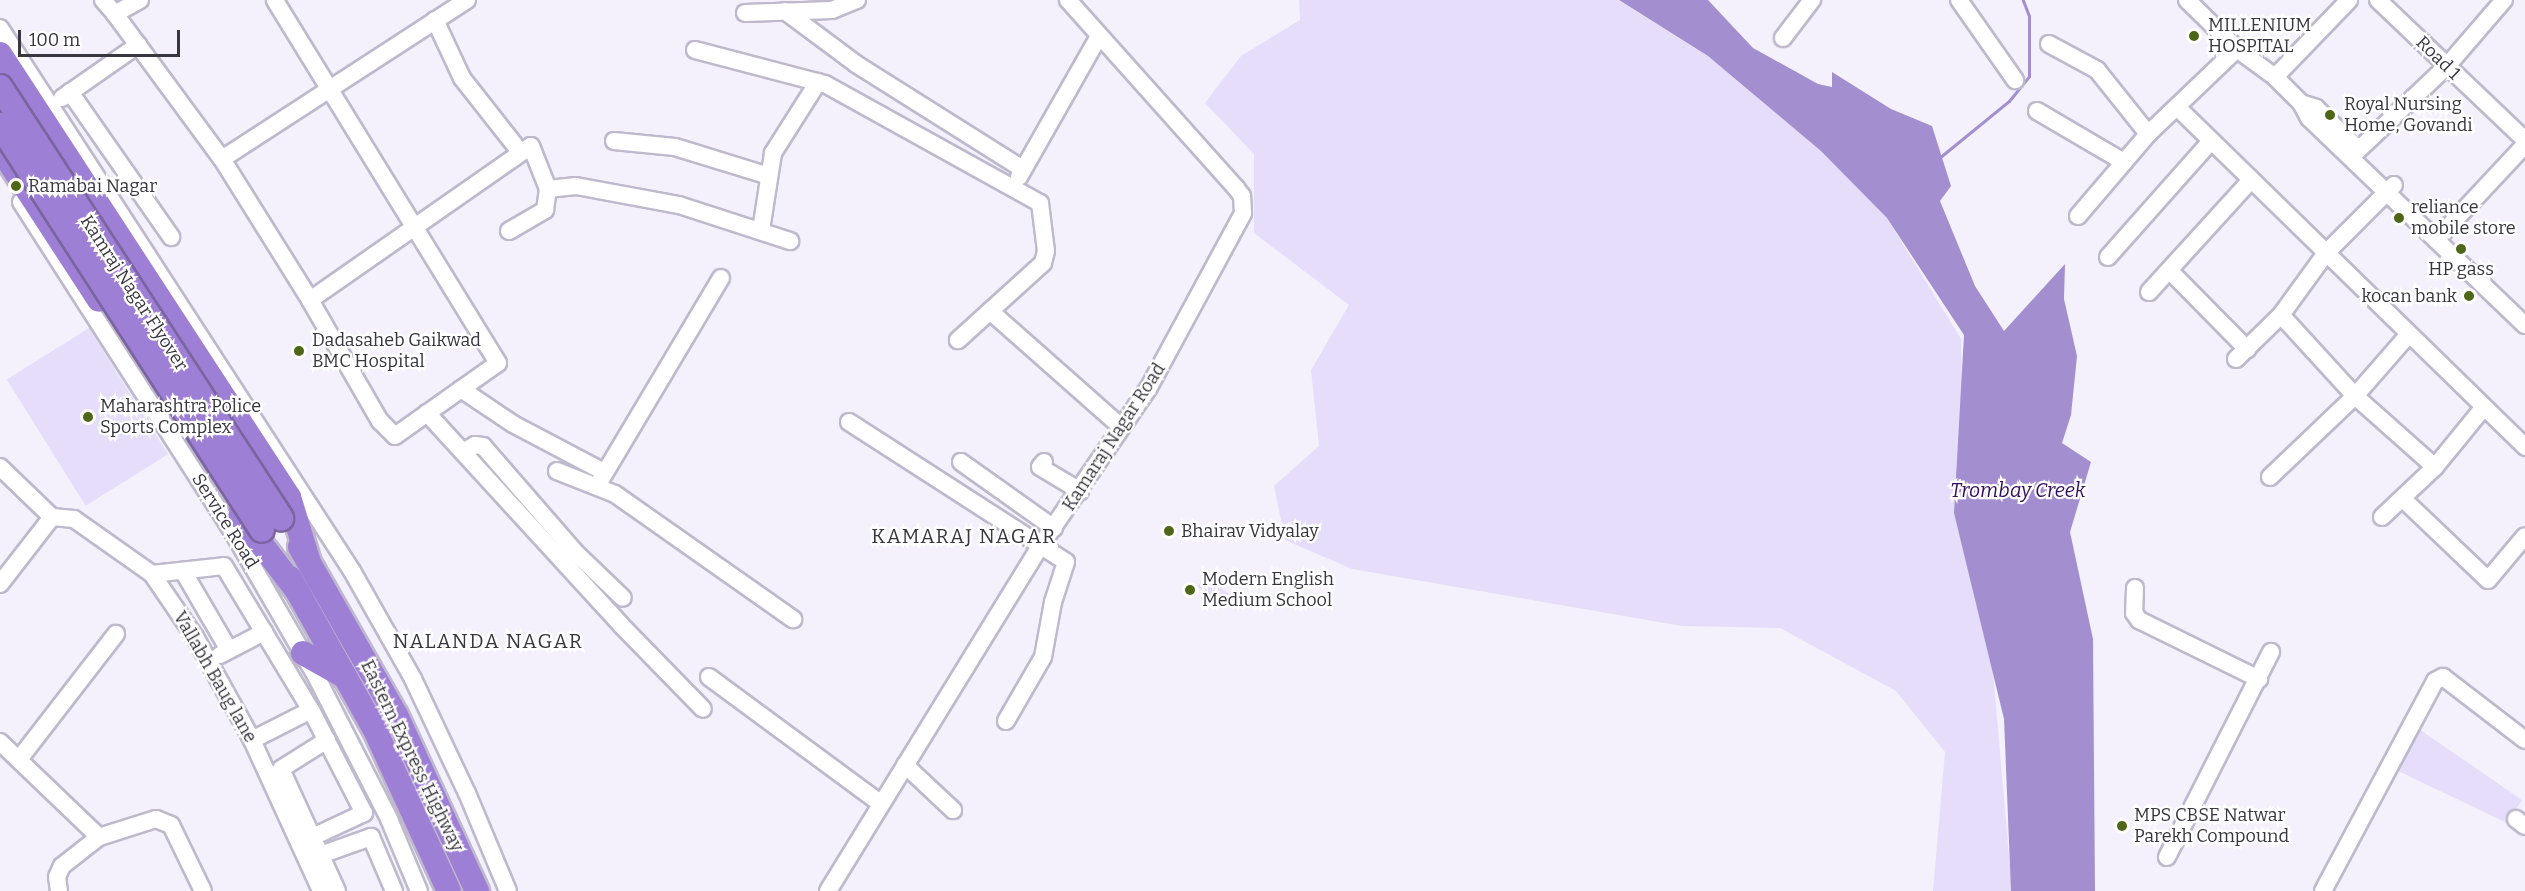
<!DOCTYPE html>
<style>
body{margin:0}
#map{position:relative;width:2525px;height:891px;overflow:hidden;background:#f4f1fd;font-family:Bitter,serif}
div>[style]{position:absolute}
.green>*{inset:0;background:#e5ddfa;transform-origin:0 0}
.water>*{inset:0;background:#a38ecf}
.stream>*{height:3px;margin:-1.5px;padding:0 1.5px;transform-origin:1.5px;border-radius:1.5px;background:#a38ecf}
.roads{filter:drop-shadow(2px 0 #beb9cc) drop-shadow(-2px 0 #beb9cc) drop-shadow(0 2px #beb9cc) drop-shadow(0 -2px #beb9cc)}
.minor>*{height:16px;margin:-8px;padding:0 8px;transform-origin:8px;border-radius:8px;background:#fff}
.highway>*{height:24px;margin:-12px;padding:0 12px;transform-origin:12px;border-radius:12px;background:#9e7fd6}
.bridges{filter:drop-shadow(2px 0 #7a65a1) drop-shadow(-2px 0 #7a65a1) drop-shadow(0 2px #7a65a1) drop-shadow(0 -2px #7a65a1)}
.highway-bridge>*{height:24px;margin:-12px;padding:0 12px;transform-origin:12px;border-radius:12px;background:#9e7fd6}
.dots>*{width:16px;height:16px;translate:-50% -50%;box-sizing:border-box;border:3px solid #fff;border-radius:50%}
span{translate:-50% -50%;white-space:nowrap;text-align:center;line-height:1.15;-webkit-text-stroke:4.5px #fff;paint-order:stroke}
.poi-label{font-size:18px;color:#38363e}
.left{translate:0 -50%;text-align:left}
.right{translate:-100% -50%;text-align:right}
.street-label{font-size:18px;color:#38363e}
.water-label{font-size:20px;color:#340f5d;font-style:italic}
.neighbourhood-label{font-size:20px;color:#38363e;letter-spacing:1.5px}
.scale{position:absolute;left:18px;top:30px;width:162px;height:27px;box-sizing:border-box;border:3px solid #38363e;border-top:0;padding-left:8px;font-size:18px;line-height:21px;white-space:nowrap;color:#38363e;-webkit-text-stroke:4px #fff;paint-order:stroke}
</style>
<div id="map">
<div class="green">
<div style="clip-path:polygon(1299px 0,1618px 0,1708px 56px,1813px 142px,1887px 218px,1961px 339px,1965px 514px,1992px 660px,2012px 891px,1933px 891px,1945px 752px,1896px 691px,1780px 628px,1682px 626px,1352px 569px,1285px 540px,1274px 486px,1319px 446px,1311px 370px,1349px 305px,1254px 233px,1254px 154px,1205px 103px,1241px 56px,1300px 20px)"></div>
<div style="left:89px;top:328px;width:149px;height:97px;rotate:58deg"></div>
<div style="left:1204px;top:577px;width:37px;height:12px;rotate:34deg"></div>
<div style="clip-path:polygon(2419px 729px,2522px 800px,2507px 823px,2396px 770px)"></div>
</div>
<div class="water">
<div style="clip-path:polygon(1619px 0,1708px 0,1753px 48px,1818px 84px,1832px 87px,1832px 72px,1891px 109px,1932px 126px,1951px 186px,1940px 201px,1975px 286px,2004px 331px,2065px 264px,2064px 299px,2077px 356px,2071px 415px,2062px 443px,2091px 462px,2070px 532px,2093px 639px,2095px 891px,2011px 891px,2004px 719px,1954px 513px,1964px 335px,1887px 218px,1821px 151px,1708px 56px)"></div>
</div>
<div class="stream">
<div style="left:1939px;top:158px;width:90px;rotate:-39.2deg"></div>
<div style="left:2009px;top:101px;width:32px;rotate:-51deg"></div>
<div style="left:2029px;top:76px;width:60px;rotate:-90deg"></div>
<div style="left:2029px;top:16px;width:17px;rotate:-111deg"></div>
</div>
<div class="roads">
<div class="minor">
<div style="left:103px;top:0;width:18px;rotate:49deg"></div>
<div style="left:140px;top:0;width:29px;rotate:151deg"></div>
<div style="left:115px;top:14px;width:180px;rotate:53.6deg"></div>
<div style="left:222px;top:159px;width:166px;rotate:58deg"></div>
<div style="left:310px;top:300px;width:140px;rotate:60deg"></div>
<div style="left:380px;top:421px;width:21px;rotate:45deg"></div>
<div style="left:395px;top:436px;width:126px;rotate:-35.3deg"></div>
<div style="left:498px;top:363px;width:426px;rotate:-121.6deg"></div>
<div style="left:1959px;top:0;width:98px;rotate:55deg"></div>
<div style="left:2187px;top:0;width:70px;rotate:44.4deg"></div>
<div style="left:2237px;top:49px;width:47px;rotate:36.4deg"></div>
<div style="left:2275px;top:77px;width:37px;rotate:45deg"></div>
<div style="left:2301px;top:103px;width:17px;rotate:62deg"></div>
<div style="left:2309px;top:118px;width:299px;rotate:43.8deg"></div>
<div style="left:2378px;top:0;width:203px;rotate:43.6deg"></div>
<div style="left:785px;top:11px;width:89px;rotate:36.7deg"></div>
<div style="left:856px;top:64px;width:197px;rotate:32.2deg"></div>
<div style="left:745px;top:13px;width:87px;rotate:-2deg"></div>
<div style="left:832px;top:10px;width:27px;rotate:-22deg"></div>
<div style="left:435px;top:20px;width:64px;rotate:65deg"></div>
<div style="left:462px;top:78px;width:95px;rotate:51.8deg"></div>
<div style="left:0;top:28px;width:647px;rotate:57.05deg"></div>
<div style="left:352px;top:571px;width:124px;rotate:60.5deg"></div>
<div style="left:413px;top:679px;width:126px;rotate:64.7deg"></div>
<div style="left:467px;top:793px;width:106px;rotate:67.3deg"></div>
<div style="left:1783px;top:38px;width:48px;rotate:-52.7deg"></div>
<div style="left:2049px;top:44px;width:55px;rotate:28.4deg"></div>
<div style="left:2097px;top:70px;width:82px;rotate:51.4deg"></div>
<div style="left:695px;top:50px;width:134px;rotate:14.7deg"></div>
<div style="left:825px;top:84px;width:246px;rotate:29deg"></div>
<div style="left:1040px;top:203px;width:48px;rotate:82.9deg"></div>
<div style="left:1046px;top:251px;width:12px;rotate:104deg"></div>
<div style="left:1043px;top:263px;width:115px;rotate:137.8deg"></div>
<div style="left:2275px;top:77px;width:107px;rotate:-46.1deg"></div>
<div style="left:70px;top:92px;width:177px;rotate:55.1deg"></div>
<div style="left:62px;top:98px;width:93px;rotate:-34.9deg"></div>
<div style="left:2301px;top:103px;width:16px;rotate:18deg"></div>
<div style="left:2316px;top:108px;width:59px;rotate:44.3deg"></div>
<div style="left:2177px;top:107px;width:487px;rotate:44.3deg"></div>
<div style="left:2037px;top:111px;width:101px;rotate:30.4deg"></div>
<div style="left:614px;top:141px;width:61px;rotate:5.6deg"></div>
<div style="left:675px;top:147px;width:98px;rotate:17.1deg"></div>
<div style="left:2351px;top:157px;width:132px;rotate:-43.5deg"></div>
<div style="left:2447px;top:66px;width:87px;rotate:-49.2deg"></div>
<div style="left:222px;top:159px;width:292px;rotate:-33deg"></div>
<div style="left:1019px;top:177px;width:162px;rotate:-60.4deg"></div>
<div style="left:21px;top:202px;width:394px;rotate:57.3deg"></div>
<div style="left:234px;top:534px;width:166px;rotate:60deg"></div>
<div style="left:317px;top:678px;width:158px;rotate:62.9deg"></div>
<div style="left:389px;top:819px;width:78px;rotate:67.4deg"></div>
<div style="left:2078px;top:216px;width:108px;rotate:-49.5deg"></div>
<div style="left:2148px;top:134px;width:123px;rotate:-43.7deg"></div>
<div style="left:761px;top:230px;width:78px;rotate:-81.1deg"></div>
<div style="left:773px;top:153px;width:84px;rotate:-57.6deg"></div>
<div style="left:509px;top:231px;width:42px;rotate:-30.3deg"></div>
<div style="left:545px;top:210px;width:21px;rotate:-82deg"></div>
<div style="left:548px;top:189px;width:28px;rotate:-6deg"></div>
<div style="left:576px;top:186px;width:105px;rotate:10.5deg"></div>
<div style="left:679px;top:205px;width:117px;rotate:18deg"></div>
<div style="left:2436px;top:240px;width:130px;rotate:-46.9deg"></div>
<div style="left:2108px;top:257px;width:155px;rotate:-48.4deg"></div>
<div style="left:2170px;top:271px;width:110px;rotate:45.4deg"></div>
<div style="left:2149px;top:292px;width:151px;rotate:-47.7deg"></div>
<div style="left:310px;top:300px;width:269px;rotate:-34.9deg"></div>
<div style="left:531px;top:146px;width:46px;rotate:68.4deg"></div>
<div style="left:990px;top:311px;width:174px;rotate:41.5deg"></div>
<div style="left:2281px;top:315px;width:110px;rotate:47.6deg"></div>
<div style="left:2355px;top:396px;width:107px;rotate:41.6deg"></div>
<div style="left:2236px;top:359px;width:63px;rotate:-44.4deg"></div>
<div style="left:2281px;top:315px;width:77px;rotate:-54deg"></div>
<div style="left:2326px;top:253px;width:96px;rotate:-45deg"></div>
<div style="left:461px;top:389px;width:63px;rotate:33.9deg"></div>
<div style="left:513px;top:424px;width:103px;rotate:27.8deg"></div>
<div style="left:427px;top:413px;width:287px;rotate:47.5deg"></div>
<div style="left:621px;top:625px;width:117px;rotate:45.7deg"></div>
<div style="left:849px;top:422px;width:258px;rotate:32.8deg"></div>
<div style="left:1066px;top:562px;width:42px;rotate:108deg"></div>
<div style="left:1053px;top:602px;width:56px;rotate:100.3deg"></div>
<div style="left:1043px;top:657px;width:74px;rotate:120deg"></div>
<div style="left:463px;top:452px;width:14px;rotate:-30deg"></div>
<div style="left:475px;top:445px;width:8px;rotate:7deg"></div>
<div style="left:483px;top:446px;width:140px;rotate:49deg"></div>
<div style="left:575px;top:552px;width:66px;rotate:43.8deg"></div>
<div style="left:961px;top:462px;width:114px;rotate:35.4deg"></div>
<div style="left:1044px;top:462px;width:6px;rotate:129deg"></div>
<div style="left:1040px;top:467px;width:47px;rotate:31deg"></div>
<div style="left:0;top:467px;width:72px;rotate:43.9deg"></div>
<div style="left:557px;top:471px;width:62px;rotate:21.6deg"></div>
<div style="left:615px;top:494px;width:218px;rotate:35.1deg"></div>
<div style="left:2270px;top:477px;width:117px;rotate:-43.6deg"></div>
<div style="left:2355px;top:396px;width:82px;rotate:-48.9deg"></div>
<div style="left:597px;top:486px;width:242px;rotate:-59.2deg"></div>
<div style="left:2403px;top:499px;width:117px;rotate:43.6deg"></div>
<div style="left:2488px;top:580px;width:57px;rotate:-49.9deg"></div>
<div style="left:52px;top:517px;width:22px;rotate:5deg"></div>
<div style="left:74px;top:519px;width:95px;rotate:35.2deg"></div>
<div style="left:152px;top:574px;width:76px;rotate:55.7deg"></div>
<div style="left:195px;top:637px;width:118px;rotate:61deg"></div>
<div style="left:252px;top:740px;width:166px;rotate:65.4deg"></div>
<div style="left:2382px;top:517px;width:73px;rotate:-43.3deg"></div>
<div style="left:2435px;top:467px;width:77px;rotate:-50.8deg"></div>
<div style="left:183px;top:571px;width:91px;rotate:59.8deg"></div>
<div style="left:152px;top:574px;width:72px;rotate:-6.3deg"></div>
<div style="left:224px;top:566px;width:168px;rotate:58.9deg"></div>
<div style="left:311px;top:710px;width:116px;rotate:62.8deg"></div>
<div style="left:364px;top:813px;width:71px;rotate:154.9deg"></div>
<div style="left:0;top:584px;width:85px;rotate:-52.2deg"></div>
<div style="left:2135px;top:588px;width:25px;rotate:92deg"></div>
<div style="left:2134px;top:613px;width:9px;rotate:54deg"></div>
<div style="left:2139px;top:620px;width:134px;rotate:26.2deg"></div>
<div style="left:220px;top:655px;width:50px;rotate:-27.6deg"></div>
<div style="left:709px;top:677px;width:212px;rotate:36.4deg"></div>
<div style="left:252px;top:740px;width:66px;rotate:-27deg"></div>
<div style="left:327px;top:740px;width:54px;rotate:147.8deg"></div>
<div style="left:281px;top:769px;width:134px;rotate:65.3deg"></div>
<div style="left:0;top:742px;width:137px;rotate:43.8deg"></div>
<div style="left:20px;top:758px;width:157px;rotate:-52.3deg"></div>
<div style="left:905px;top:765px;width:66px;rotate:43.2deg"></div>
<div style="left:2516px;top:819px;width:11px;rotate:38deg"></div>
<div style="left:2167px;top:857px;width:230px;rotate:-63.1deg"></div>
<div style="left:312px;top:858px;width:63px;rotate:-19.6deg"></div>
<div style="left:371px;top:837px;width:59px;rotate:66.9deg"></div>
<div style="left:59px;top:891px;width:14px;rotate:-98deg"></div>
<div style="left:57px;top:877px;width:12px;rotate:-66deg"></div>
<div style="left:62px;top:866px;width:47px;rotate:-38.1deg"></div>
<div style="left:99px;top:837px;width:60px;rotate:-17.5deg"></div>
<div style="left:156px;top:819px;width:16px;rotate:22deg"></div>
<div style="left:171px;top:825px;width:73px;rotate:64.1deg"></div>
<div style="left:828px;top:891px;width:406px;rotate:-58.4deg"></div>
<div style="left:1041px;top:545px;width:189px;rotate:-55.6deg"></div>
<div style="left:1148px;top:389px;width:200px;rotate:-61.6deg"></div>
<div style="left:1243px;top:213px;width:17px;rotate:-93deg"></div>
<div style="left:1242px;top:196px;width:10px;rotate:-127deg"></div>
<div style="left:1236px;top:188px;width:252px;rotate:-131.8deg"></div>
<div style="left:2323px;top:891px;width:238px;rotate:-61.9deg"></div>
<div style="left:2435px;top:681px;width:9px;rotate:-27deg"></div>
<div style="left:2443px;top:677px;width:103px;rotate:37.5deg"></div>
</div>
<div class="highway">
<div style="left:0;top:54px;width:529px;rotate:56.88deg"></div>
<div style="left:289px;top:497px;width:65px;rotate:73deg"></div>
<div style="left:0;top:148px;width:181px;rotate:56.9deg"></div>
<div style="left:239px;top:515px;width:97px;rotate:52.5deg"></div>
<div style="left:300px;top:547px;width:193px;rotate:60.3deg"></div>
<div style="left:396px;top:715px;width:194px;rotate:65.3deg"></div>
<div style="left:290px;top:578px;width:172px;rotate:60.8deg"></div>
<div style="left:374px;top:728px;width:179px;rotate:65.3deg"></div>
<div style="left:303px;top:653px;width:47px;rotate:29.3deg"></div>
</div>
</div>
<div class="bridges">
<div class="highway-bridge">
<div style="left:0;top:87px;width:515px;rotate:56.9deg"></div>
<div style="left:0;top:125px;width:482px;rotate:57.1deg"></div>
</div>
</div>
<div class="dots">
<div style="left:2194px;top:36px;background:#4d6617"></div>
<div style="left:2330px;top:115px;background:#4d6617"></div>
<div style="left:16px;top:186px;background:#4d6617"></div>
<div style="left:2399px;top:218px;background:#4d6617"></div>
<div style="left:2461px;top:249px;background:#4d6617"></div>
<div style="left:2469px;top:296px;background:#4d6617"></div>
<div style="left:299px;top:351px;background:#4d6617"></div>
<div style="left:88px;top:417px;background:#4d6617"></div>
<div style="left:1169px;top:531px;background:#4d6617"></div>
<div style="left:1190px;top:590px;background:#4d6617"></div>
<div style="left:2122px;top:826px;background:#4d6617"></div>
</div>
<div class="poi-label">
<span class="left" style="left:2208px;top:36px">MILLENIUM<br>HOSPITAL</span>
<span class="left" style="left:2344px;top:115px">Royal Nursing<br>Home, Govandi</span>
<span class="left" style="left:28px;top:186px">Ramabai Nagar</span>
<span class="left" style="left:2411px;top:218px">reliance<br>mobile store</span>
<span style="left:2461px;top:269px">HP gass</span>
<span class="right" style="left:2457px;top:296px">kocan bank</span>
<span class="left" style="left:312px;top:351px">Dadasaheb Gaikwad<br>BMC Hospital</span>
<span class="left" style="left:100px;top:417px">Maharashtra Police<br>Sports Complex</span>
<span class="left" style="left:1181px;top:531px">Bhairav Vidyalay</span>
<span class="left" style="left:1202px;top:590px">Modern English<br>Medium School</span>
<span class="left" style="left:2134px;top:826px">MPS CBSE Natwar<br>Parekh Compound</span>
</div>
<div class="street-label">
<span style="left:2438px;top:58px;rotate:44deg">Road 1</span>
<span style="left:134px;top:293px;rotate:57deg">Kamraj Nagar Flyover</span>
<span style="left:1114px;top:437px;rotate:-57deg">Kamaraj Nagar Road</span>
<span style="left:225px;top:521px;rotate:58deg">Service Road</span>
<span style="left:215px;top:677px;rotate:60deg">Vallabh Baug lane</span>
<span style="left:412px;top:756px;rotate:64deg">Eastern Express Highway</span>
</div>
<div class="water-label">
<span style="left:2018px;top:490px">Trombay Creek</span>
</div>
<div class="neighbourhood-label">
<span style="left:964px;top:536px">KAMARAJ NAGAR</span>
<span style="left:488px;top:641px">NALANDA NAGAR</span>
</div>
<div class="scale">100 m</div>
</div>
